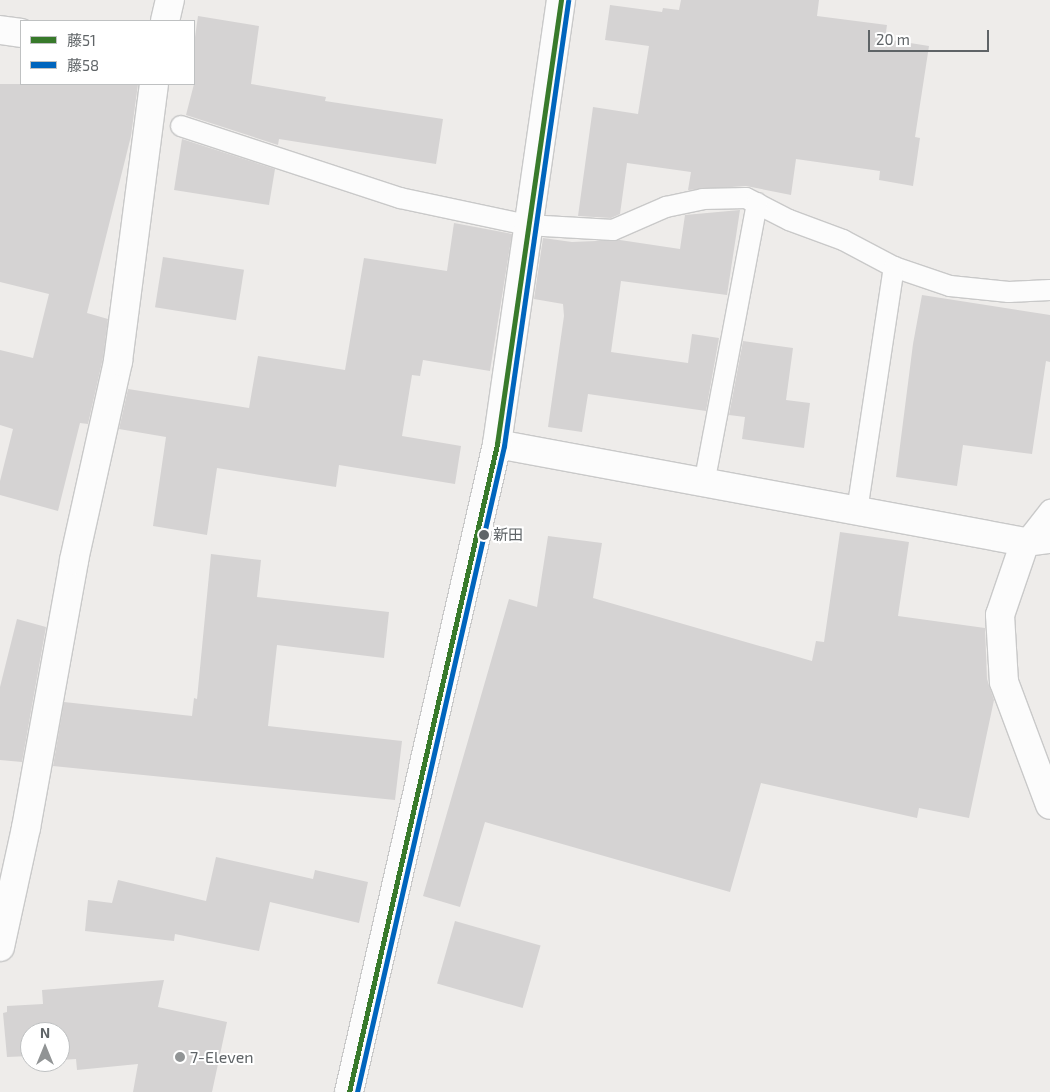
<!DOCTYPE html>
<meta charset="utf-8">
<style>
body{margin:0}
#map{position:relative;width:1050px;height:1092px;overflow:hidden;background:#eeecea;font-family:"Exo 2","Noto Sans JP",sans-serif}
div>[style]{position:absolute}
.building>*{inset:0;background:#d5d3d3;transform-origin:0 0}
.roads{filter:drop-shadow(1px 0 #c9c9c9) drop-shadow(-1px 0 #c9c9c9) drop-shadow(0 1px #c9c9c9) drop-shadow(0 -1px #c9c9c9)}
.lane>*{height:20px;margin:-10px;padding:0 10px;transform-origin:10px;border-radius:10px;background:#fcfcfc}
.street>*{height:28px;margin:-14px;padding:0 14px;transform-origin:14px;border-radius:14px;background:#fcfcfc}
.secondary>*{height:28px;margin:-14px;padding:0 14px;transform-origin:14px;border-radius:14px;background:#fcfcfc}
.bus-1>*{height:5px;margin:-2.5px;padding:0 2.5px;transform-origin:2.5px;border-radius:2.5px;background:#387a2b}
.bus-2>*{height:5px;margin:-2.5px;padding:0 2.5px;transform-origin:2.5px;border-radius:2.5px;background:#0065bd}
.dots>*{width:14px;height:14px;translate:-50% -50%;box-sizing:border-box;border:2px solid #fff;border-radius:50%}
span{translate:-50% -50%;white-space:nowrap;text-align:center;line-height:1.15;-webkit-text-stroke:4px #fff;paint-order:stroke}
.bus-label{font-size:15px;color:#5f6467}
.left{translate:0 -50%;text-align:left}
.poi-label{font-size:16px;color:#5f6467}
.legend{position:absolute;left:20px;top:20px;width:175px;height:65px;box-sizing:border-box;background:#fff;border:1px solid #bfc1c2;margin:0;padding:6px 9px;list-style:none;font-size:15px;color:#5f6467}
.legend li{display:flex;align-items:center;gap:10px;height:25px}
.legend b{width:25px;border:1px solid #bfc1c2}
.north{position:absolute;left:20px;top:1022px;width:50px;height:50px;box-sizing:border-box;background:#fff;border:1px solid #bfc1c2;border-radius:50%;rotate:0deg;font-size:14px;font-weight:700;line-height:20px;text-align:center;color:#5f6467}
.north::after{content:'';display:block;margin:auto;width:18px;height:22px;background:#919495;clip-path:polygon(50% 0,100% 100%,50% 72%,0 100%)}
.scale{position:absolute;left:868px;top:30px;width:121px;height:22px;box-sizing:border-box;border:2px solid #5f6467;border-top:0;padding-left:6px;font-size:15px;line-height:18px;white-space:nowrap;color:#5f6467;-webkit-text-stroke:4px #fff;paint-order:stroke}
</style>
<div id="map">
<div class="building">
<div style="clip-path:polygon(681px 0,819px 0,817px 16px,887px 25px,885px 39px,929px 46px,915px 137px,920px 138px,913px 186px,879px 180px,880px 171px,796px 159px,791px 195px,746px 186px,688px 190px,691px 172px,627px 163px,620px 214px,611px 218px,578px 216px,593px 107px,638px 114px,649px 46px,605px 40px,610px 5px,662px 12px,663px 8px,679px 10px)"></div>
<div style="clip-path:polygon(198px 16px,259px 26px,251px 84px,326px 97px,325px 101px,443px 119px,436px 164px,279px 139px,278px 145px,186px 115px,194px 84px,194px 44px)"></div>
<div style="clip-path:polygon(0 84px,138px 84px,131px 136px,87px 313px,108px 319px,103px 358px,88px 424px,80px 423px,58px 511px,0 495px,0 481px,13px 429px,0 425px,0 350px,33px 358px,49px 294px,0 282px)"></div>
<div style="clip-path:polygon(182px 139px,275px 169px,269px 205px,174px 190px)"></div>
<div style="clip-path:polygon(740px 210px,727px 295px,621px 281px,611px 352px,688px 363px,692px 334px,719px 338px,706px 411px,588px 394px,582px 432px,548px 427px,564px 316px,563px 304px,534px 299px,543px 238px,572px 242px,620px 240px,680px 249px,685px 215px)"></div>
<div style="clip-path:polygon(454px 223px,512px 234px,490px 371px,423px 360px,420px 376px,412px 375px,402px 436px,461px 446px,455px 484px,339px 465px,336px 487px,217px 468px,207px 535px,153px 526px,166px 437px,119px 429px,128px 389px,249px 408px,258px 356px,345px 370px,364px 258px,447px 271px)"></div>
<div style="left:163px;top:257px;width:82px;height:51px;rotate:9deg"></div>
<div style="clip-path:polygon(922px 295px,1050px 315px,1050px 362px,1046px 361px,1032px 454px,963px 445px,957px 486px,896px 477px,913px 344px)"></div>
<div style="clip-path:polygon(743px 341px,793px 348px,786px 400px,810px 403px,804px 448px,742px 439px,745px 417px,729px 415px)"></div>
<div style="clip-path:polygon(840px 532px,909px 542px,898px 616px,985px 628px,987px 679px,994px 700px,969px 818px,919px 808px,917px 818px,761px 783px,730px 892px,485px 822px,460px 907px,423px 896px,509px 599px,537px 607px,548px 536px,602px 543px,593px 598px,812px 661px,816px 641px,824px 642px)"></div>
<div style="clip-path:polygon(211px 554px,261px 560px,257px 597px,389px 612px,384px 658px,277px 645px,268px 726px,402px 741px,395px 800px,53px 766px,64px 702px,192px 716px,194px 698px,197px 699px)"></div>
<div style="clip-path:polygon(17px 619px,46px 627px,22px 762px,0 760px,0 687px)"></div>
<div style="clip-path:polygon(216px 857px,313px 879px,315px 870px,368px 882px,359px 923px,270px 902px,259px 951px,175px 934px,174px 941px,85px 931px,88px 900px,112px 903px,118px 880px,206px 901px)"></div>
<div style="left:455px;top:921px;width:89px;height:65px;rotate:16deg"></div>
<div style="clip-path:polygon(164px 980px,158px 1007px,227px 1022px,212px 1092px,133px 1092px,138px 1064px,77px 1070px,76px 1059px,60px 1060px,60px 1032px,30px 1032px,30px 1056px,7px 1057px,3px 1013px,7px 1012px,7px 1006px,43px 1004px,42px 990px)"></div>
</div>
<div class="roads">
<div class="lane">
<div style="left:181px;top:126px;width:231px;rotate:18.2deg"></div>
<div style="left:400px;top:198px;width:130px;rotate:12deg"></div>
<div style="left:527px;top:225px;width:86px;rotate:3.3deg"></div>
<div style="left:613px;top:230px;width:58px;rotate:-23.5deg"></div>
<div style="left:666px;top:207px;width:38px;rotate:-12deg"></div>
<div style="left:703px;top:199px;width:43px;rotate:-1.3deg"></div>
<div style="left:746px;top:198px;width:48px;rotate:27.1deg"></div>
<div style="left:789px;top:220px;width:58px;rotate:20.3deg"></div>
<div style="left:843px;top:240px;width:58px;rotate:27.9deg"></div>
<div style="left:894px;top:267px;width:59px;rotate:18.7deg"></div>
<div style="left:950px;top:286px;width:59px;rotate:5.8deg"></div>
<div style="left:1009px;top:292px;width:41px;rotate:-2.8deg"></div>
<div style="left:704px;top:484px;width:286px;rotate:-79.3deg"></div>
<div style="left:857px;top:511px;width:247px;rotate:-81.4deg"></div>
<div style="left:1025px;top:542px;width:41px;rotate:-52deg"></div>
</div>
<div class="street">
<div style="left:165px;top:21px;width:22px;rotate:-77deg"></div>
<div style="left:0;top:30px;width:21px;rotate:8deg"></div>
<div style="left:497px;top:444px;width:537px;rotate:10.51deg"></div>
<div style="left:1025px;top:542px;width:25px;rotate:-7deg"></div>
<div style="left:1025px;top:542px;width:77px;rotate:108.9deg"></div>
<div style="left:1000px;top:615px;width:67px;rotate:86.6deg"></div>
<div style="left:1004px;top:682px;width:131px;rotate:69.5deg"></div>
<div style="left:0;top:947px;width:122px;rotate:-77.7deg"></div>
<div style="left:26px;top:828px;width:272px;rotate:-79.8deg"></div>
<div style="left:74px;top:560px;width:204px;rotate:-77.5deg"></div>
<div style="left:118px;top:361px;width:279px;rotate:-82.6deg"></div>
</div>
<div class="secondary">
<div style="left:349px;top:1092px;width:665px;rotate:-77.13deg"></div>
<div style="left:497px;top:444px;width:449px;rotate:-81.8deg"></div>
</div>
</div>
<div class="bus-1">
<div style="left:349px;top:1092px;width:665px;rotate:-77.13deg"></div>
<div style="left:497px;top:444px;width:449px;rotate:-81.8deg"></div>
</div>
<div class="bus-2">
<div style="left:357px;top:1092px;width:663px;rotate:-77.18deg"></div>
<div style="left:504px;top:446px;width:450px;rotate:-81.8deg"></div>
</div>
<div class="dots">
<div style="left:484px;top:535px;background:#5f6467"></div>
<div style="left:180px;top:1057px;background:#919495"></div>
</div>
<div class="bus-label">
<span class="left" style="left:493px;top:535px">新田</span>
</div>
<div class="poi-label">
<span class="left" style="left:190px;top:1057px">7-Eleven</span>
</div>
<ul class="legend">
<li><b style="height:6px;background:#387a2b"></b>藤51</li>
<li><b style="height:6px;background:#0065bd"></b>藤58</li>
</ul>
<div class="north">N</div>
<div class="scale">20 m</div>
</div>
